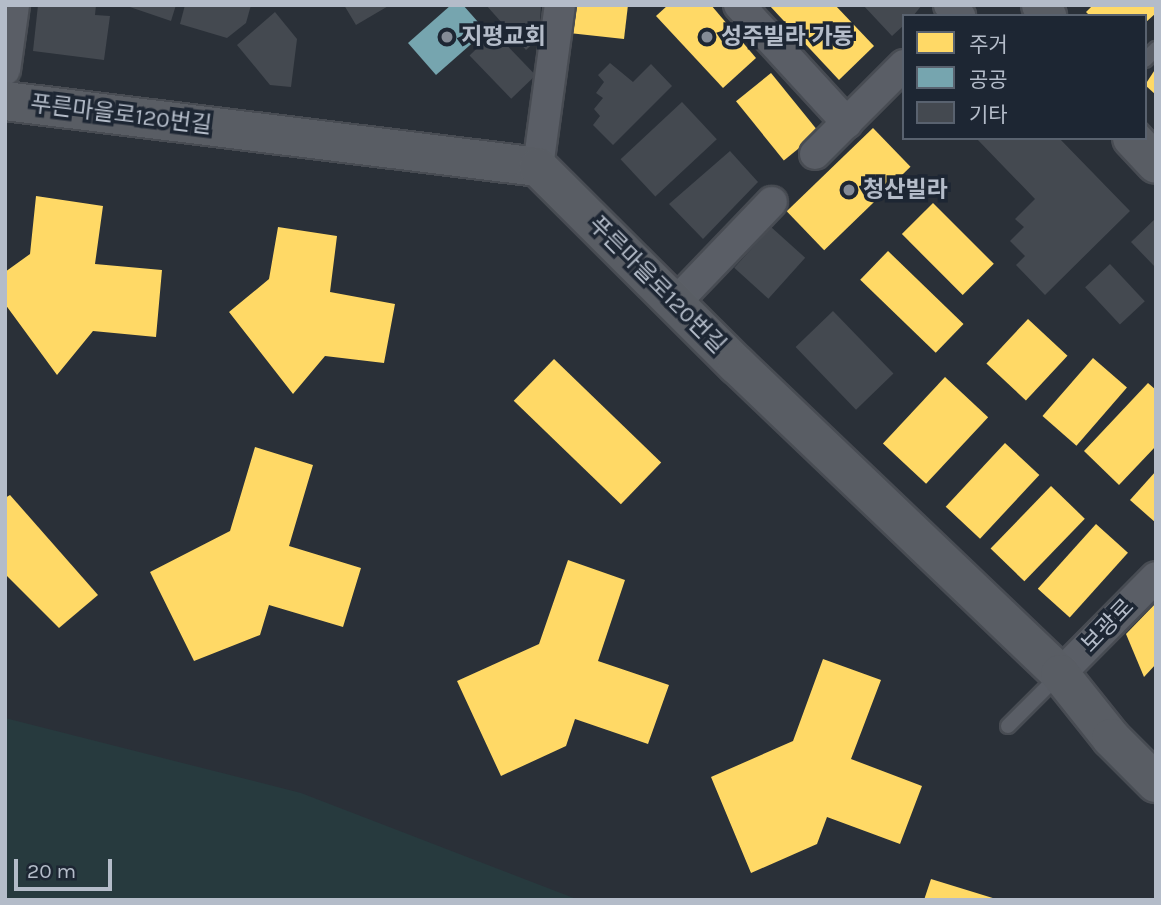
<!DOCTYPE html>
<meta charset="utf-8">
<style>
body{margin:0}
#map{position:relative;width:1161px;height:905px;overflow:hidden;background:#2a3038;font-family:Karla,"Noto Sans KR",sans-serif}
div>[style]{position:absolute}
.green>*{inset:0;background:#273a3e}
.homes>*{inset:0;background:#ffd966;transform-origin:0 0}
.public>*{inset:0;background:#76a5af}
.building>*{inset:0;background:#444950;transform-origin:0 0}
.roads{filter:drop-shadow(2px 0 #484c53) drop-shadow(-2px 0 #484c53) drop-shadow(0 2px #484c53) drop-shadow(0 -2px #484c53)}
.lane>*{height:14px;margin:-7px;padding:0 7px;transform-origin:7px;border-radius:7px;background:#5a5e66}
.street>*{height:30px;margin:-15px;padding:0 15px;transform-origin:15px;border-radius:15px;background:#5a5e66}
.secondary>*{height:38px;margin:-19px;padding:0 19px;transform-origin:19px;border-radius:19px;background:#595d64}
.dots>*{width:19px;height:19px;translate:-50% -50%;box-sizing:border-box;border:4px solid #1d2633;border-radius:50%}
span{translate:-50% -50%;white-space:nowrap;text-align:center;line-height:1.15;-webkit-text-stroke:7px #1d2633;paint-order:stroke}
.poi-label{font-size:23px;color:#b4bcc9;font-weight:700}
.left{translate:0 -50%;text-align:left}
.street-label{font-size:23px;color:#b4bcc9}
.frame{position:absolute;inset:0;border:7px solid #b4bcc9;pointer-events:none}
.legend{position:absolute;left:902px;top:14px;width:245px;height:126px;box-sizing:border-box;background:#1d2633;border:2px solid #59626f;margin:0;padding:9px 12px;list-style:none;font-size:21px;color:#b4bcc9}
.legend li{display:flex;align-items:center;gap:14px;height:35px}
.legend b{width:35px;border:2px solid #59626f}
.scale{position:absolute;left:14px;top:859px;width:98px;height:32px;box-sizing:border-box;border:4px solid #b4bcc9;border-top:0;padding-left:9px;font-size:21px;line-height:24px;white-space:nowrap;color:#b4bcc9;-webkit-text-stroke:5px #1d2633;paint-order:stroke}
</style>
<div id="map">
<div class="green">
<div style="clip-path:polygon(5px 718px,301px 793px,579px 900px,5px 900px)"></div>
</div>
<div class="homes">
<div style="clip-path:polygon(572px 5px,628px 5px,624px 39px,569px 33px)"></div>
<div style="clip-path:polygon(668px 5px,711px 5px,756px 58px,723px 88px,656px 16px)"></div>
<div style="clip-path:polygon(769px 5px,835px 5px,874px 46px,839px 80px)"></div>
<div style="clip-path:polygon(1093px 5px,1156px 5px,1156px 13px,1145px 23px,1145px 16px,1090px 16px,1086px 12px)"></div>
<div style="clip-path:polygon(1156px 68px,1156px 95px,1145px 85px)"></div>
<div style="left:771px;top:73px;width:76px;height:45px;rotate:51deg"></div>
<div style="left:873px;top:128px;width:54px;height:120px;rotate:46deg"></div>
<div style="clip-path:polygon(36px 196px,103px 206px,95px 264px,162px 270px,156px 337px,93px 331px,57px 375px,5px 304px,5px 272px,30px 254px)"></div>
<div style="left:933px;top:203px;width:86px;height:44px;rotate:45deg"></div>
<div style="clip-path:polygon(278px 227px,337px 236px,330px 292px,395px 304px,384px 363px,325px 356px,293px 394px,229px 312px,269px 279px)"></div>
<div style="left:888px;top:251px;width:105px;height:40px;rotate:44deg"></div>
<div style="left:1028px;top:319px;width:54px;height:61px;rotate:43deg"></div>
<div style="left:1093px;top:358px;width:45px;height:77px;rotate:41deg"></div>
<div style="left:554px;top:359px;width:149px;height:58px;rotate:44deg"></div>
<div style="left:945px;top:377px;width:59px;height:91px;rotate:43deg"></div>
<div style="clip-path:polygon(1148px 383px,1156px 390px,1156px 446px,1119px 485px,1084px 451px)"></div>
<div style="left:1005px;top:443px;width:47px;height:87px;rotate:43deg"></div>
<div style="clip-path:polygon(255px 447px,313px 465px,289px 546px,361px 568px,343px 627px,269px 605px,260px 635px,194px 661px,150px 572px,230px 531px)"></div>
<div style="clip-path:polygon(1156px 471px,1156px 523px,1130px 500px)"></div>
<div style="left:1051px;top:486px;width:47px;height:87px;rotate:44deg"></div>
<div style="clip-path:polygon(10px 495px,98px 595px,59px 628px,5px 574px,5px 498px)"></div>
<div style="left:1096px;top:524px;width:43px;height:87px;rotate:42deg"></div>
<div style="clip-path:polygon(568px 560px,625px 580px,598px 661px,669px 685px,648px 744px,575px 719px,566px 746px,501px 776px,457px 681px,539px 644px)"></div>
<div style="clip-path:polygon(1156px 603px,1156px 664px,1144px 677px,1126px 634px)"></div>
<div style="clip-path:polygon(823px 659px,881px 680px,851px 759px,922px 786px,900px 844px,827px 817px,817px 844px,751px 873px,711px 777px,793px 741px)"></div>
<div style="clip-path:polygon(931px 879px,996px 899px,995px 900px,924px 900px)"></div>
</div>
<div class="public">
<div style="clip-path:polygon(451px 5px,463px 5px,486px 31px,436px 75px,408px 43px)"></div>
</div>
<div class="building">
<div style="clip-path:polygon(38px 5px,96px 5px,95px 15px,110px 16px,104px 60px,33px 51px)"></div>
<div style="clip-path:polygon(124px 5px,176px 5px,171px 21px)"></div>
<div style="clip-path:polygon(185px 5px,251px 5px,246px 23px,227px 38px,180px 24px)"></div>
<div style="clip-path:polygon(344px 5px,390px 5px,356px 25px)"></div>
<div style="clip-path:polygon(486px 5px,541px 5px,539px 38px,526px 50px)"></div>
<div style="clip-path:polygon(863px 5px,922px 5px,913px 16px,904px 16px,904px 25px,892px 36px)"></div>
<div style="clip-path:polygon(275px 12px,297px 39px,291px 87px,270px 85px,237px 45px)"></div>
<div style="left:494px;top:32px;width:60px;height:34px;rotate:46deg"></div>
<div style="clip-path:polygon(610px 63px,633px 82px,651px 64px,672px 86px,613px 145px,593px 125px,600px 116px,594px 109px,603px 98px,596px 93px,604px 82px,598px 75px)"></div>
<div style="left:682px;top:102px;width:51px;height:84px;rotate:47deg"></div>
<div style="clip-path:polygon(976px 138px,1059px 138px,1130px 211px,1045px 295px,1016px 265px,1025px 256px,1010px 241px,1024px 227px,1015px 219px,1035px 199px)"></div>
<div style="clip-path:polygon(730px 151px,758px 182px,703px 239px,669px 204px)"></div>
<div style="clip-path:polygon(1156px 218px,1156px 268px,1131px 242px)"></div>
<div style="left:771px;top:227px;width:46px;height:55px;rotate:42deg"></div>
<div style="left:1110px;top:264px;width:51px;height:34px;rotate:47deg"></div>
<div style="left:833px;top:311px;width:87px;height:52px;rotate:46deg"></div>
</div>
<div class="roads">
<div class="lane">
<div style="left:1145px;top:60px;width:16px;rotate:-45deg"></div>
<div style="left:1008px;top:726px;width:72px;rotate:-45deg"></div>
</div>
<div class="street">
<div style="left:739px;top:5px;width:160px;rotate:47.5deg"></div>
<div style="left:949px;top:5px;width:16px;rotate:45deg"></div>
<div style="left:5px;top:70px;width:66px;rotate:-82.1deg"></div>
<div style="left:815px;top:154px;width:126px;rotate:-45deg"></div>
<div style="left:538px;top:167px;width:163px;rotate:-82.3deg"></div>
<div style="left:675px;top:303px;width:140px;rotate:-46.2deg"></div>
<div style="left:1060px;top:674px;width:136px;rotate:-45.3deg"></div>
</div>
<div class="secondary">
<div style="left:1041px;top:5px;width:13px;rotate:61deg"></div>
<div style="left:5px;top:101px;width:537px;rotate:7.06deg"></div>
<div style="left:538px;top:167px;width:281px;rotate:44.9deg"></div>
<div style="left:737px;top:365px;width:447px;rotate:43.7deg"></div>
<div style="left:1060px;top:674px;width:82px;rotate:51.4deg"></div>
<div style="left:1111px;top:738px;width:64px;rotate:45deg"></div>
<div style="left:1132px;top:138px;width:35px;rotate:47deg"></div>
</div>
</div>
<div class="dots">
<div style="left:447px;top:37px;background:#848b96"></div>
<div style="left:707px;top:37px;background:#848b96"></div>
<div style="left:849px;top:190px;background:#848b96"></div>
</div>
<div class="poi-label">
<span class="left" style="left:461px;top:37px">지평교회</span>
<span class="left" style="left:721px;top:37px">성주빌라 가동</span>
<span class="left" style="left:863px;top:190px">청산빌라</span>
</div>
<div class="street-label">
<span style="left:121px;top:115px;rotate:7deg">푸른마을로120번길</span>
<span style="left:657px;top:285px;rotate:45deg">푸른마을로120번길</span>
<span style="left:1108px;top:626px;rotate:-46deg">보광로</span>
</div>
<div class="frame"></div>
<ul class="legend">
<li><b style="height:19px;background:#ffd966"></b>주거</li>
<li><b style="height:19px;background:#76a5af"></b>공공</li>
<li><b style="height:19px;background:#444950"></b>기타</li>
</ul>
<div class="scale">20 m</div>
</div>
